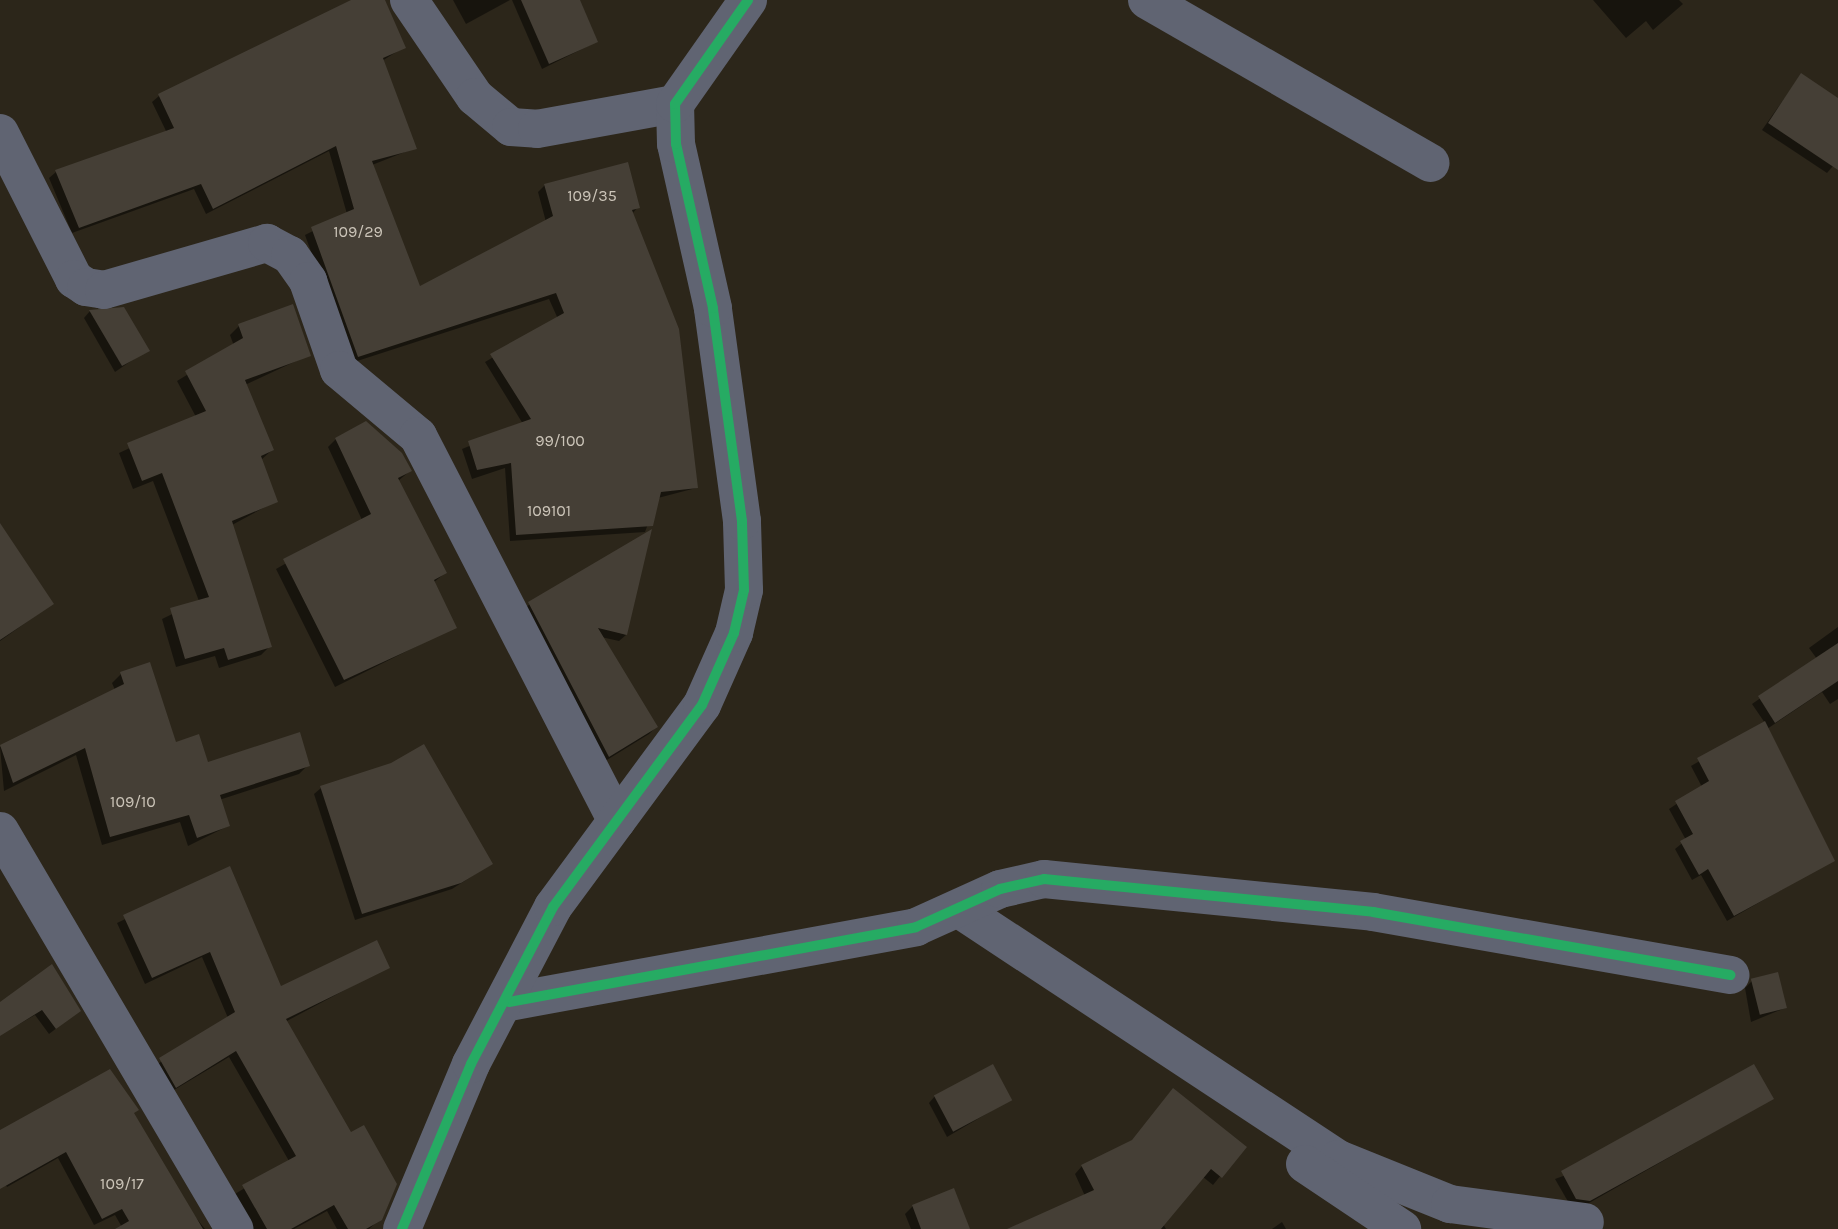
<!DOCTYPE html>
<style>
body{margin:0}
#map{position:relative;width:1838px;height:1229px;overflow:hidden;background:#2c261a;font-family:Karla,sans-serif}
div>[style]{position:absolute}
.shadow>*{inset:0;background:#0007}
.building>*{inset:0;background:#453f36;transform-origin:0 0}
.minor>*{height:38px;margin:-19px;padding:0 19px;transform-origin:19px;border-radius:19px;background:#606472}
.cycleway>*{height:10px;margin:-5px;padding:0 5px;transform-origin:5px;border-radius:5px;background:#26ab63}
span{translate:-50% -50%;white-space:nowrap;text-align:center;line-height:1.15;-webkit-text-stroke:7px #171108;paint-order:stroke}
.number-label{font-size:16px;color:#cbc4b8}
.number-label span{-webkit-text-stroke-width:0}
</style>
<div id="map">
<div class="shadow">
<div style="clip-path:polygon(357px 0,383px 0,404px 47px,382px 61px,415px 148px,372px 165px,419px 288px,546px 222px,538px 192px,545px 185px,638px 207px,632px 214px,696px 488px,658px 498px,645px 532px,510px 541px,505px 468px,472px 479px,462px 449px,523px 424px,485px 362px,558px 319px,549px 299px,351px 363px,305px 235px,347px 214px,329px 151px,206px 214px,194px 189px,72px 233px,49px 178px,56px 172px,167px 133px,152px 102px,159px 96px)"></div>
<div style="clip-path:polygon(453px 0,510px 0,466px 24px)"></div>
<div style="clip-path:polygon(512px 0,578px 0,596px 42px,542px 69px)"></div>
<div style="clip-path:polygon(1593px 0,1679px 0,1683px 4px,1653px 30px,1646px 21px,1626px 38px)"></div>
<div style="clip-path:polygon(1801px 75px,1838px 100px,1838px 160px,1827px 173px,1762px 130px)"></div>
<div style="clip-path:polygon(90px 311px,147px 350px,115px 372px,84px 318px)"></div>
<div style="clip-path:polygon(239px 326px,309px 355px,245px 385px,272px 450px,261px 460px,276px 501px,232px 525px,270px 646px,261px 655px,219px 668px,215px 656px,176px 667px,162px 619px,199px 601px,153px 481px,133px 489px,119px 453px,196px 417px,177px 381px,234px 346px,230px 335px)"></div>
<div style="clip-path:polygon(336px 439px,410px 471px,398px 481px,445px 573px,433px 583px,455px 627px,335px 687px,276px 569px,362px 520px,328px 447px)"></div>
<div style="clip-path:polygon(0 528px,52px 604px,0 641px)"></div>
<div style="clip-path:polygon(530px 604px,626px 635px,619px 641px,601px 637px,656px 727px,649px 734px,602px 763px,523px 610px)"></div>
<div style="clip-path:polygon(1838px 627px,1838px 699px,1830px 704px,1822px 692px,1767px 729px,1833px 860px,1727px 921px,1701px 875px,1692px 880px,1675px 849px,1686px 840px,1669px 809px,1702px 787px,1691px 766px,1765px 723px,1752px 704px,1817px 659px,1809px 648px)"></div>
<div style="clip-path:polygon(121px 674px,175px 744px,207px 764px,308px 765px,299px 774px,219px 800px,228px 826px,188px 846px,180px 822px,102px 845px,76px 755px,4px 791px,0 747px,115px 690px,112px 683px)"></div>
<div style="clip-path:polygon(321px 788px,491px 864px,452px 889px,355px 920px,314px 794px)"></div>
<div style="clip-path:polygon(229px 869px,280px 988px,388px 967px,285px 1022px,380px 1219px,369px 1229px,337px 1229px,327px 1211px,294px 1229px,246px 1229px,230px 1197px,289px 1161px,229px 1057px,169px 1093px,153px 1067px,228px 1018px,202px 957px,145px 984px,117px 923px)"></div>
<div style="clip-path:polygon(1752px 981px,1785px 1008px,1751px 1022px,1745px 988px)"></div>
<div style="clip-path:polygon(0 1004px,79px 1011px,49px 1034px,35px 1015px,0 1035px)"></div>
<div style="clip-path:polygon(935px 1096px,1010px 1100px,947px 1137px,929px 1103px)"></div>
<div style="clip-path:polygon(1772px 1099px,1582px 1207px,1570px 1205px,1555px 1179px)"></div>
<div style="clip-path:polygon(133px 1114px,177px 1194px,205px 1229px,123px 1229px,115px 1215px,94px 1225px,58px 1158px,7px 1187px,0 1175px,0 1132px)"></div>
<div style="clip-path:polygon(1244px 1147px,1213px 1185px,1203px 1177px,1163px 1224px,1166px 1229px,1011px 1229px,1085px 1196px,1075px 1174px,1082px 1166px)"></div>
<div style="clip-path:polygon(913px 1206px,969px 1229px,911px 1229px,905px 1214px)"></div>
<div style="clip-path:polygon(1282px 1222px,1286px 1229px,1272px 1229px)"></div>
</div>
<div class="building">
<div style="clip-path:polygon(351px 0,385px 0,406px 48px,383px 58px,417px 149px,372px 161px,420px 286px,553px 216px,544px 184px,628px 162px,640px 208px,632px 210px,679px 329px,698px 488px,661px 492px,653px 526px,516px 535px,511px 463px,477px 470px,468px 441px,531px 419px,490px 354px,564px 313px,556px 293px,358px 357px,311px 227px,354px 209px,336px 146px,213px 209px,201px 184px,79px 228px,55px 170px,174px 128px,158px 94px)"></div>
<div style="clip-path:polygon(521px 0,580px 0,598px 42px,549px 64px)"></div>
<div style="clip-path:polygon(1801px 73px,1838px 98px,1838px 170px,1768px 123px)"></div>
<div style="clip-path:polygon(293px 304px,311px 356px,245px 380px,274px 450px,261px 456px,278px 502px,232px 521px,272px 647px,228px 660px,224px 648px,185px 659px,170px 608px,209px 597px,162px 473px,142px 481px,127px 443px,206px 411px,185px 371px,243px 338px,238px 324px)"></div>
<div style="clip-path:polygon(124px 307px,150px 351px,122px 366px,89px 310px)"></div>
<div style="clip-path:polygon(366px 421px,402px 453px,412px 471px,398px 478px,447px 573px,434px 580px,457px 628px,344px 680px,283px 559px,371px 514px,335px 438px)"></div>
<div style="clip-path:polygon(0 523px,54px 604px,0 640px)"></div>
<div style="clip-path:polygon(652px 529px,627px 635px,598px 628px,658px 727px,609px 757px,528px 602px)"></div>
<div style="clip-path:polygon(1838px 643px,1838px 681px,1775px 723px,1758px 696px)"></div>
<div style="clip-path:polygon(150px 662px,176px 742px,199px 734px,208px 762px,300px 732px,310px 766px,220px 795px,230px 826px,197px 838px,189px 815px,110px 837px,85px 748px,13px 783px,0 745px,124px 684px,120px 672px)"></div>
<div style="clip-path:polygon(1765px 721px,1835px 861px,1734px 916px,1708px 869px,1699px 875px,1680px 841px,1693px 834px,1675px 801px,1709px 781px,1697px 758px)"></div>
<div style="clip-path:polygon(424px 744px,493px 864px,461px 883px,362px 914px,320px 786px,391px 763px)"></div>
<div style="clip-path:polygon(230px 866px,281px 986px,377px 940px,390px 968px,286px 1019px,351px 1132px,364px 1125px,397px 1184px,382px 1220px,366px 1229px,348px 1229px,334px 1205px,291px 1229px,267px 1229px,242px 1185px,296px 1156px,236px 1051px,176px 1088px,159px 1058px,235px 1012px,210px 952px,152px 978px,123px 915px)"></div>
<div style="clip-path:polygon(52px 964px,81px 1011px,56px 1029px,42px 1010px,0 1036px,0 1002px)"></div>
<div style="left:1778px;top:972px;width:37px;height:28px;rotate:76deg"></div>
<div style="left:993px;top:1064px;width:41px;height:67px;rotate:62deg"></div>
<div style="clip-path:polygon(1754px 1064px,1774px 1099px,1590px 1201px,1576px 1199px,1561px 1171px)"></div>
<div style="clip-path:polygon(110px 1069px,139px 1110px,134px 1113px,203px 1229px,115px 1229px,129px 1221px,122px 1209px,102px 1219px,66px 1152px,0 1189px,0 1130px)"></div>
<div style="clip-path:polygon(1173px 1088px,1247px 1147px,1222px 1178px,1211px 1169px,1161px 1229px,1007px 1229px,1094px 1190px,1081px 1165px,1132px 1140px)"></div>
<div style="clip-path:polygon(954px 1188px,970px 1229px,921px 1229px,912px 1205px)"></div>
</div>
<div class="minor">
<div style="left:409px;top:0;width:117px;rotate:55.8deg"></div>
<div style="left:475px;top:97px;width:47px;rotate:39.8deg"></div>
<div style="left:511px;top:127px;width:26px;rotate:4deg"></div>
<div style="left:537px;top:129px;width:140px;rotate:-10.3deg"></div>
<div style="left:1147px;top:0;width:327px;rotate:29.9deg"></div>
<div style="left:0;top:133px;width:164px;rotate:63.1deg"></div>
<div style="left:74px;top:279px;width:14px;rotate:34deg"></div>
<div style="left:86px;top:287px;width:18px;rotate:9deg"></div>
<div style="left:104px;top:290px;width:170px;rotate:-16.1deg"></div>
<div style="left:267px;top:243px;width:26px;rotate:28deg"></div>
<div style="left:290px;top:255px;width:32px;rotate:55deg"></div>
<div style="left:308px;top:281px;width:94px;rotate:70.8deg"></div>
<div style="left:339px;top:370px;width:103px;rotate:39.9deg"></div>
<div style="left:418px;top:436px;width:433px;rotate:62.7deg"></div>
<div style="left:0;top:831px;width:462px;rotate:59.5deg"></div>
<div style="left:959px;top:909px;width:454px;rotate:33.4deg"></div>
<div style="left:1338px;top:1159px;width:121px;rotate:21.9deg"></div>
<div style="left:1450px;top:1204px;width:136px;rotate:7.6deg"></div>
<div style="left:509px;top:1002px;width:414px;rotate:-10.4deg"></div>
<div style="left:916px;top:927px;width:92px;rotate:-24.3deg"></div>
<div style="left:1000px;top:889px;width:45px;rotate:-12.8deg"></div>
<div style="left:1044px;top:879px;width:331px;rotate:5.7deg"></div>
<div style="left:1373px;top:912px;width:363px;rotate:10deg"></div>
<div style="left:1305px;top:1164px;width:117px;rotate:33.8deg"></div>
<div style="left:402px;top:1229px;width:179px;rotate:-67.3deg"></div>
<div style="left:471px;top:1064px;width:177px;rotate:-62.4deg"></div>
<div style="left:553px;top:907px;width:251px;rotate:-53.6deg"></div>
<div style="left:702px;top:705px;width:79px;rotate:-66deg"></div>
<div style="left:734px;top:633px;width:44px;rotate:-76.9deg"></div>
<div style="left:744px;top:590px;width:69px;rotate:-91.7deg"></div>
<div style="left:742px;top:521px;width:215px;rotate:-97.8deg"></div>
<div style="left:713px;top:308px;width:168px;rotate:-102.7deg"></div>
<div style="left:676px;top:144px;width:40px;rotate:-91.4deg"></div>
<div style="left:675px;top:104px;width:127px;rotate:-54.9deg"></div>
</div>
<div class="cycleway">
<div style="left:509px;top:1002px;width:414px;rotate:-10.4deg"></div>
<div style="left:916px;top:927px;width:92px;rotate:-24.3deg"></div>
<div style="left:1000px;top:889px;width:45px;rotate:-12.8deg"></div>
<div style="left:1044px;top:879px;width:331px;rotate:5.7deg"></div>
<div style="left:1373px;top:912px;width:363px;rotate:10deg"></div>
<div style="left:402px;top:1229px;width:179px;rotate:-67.3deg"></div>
<div style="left:471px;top:1064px;width:177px;rotate:-62.4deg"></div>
<div style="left:553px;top:907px;width:251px;rotate:-53.6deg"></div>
<div style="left:702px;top:705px;width:79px;rotate:-66deg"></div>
<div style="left:734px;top:633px;width:44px;rotate:-76.9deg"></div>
<div style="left:744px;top:590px;width:69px;rotate:-91.7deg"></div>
<div style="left:742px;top:521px;width:215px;rotate:-97.8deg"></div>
<div style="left:713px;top:308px;width:168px;rotate:-102.7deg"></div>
<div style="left:676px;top:144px;width:40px;rotate:-91.4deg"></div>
<div style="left:675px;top:104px;width:127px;rotate:-54.9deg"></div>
</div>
<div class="number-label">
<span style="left:592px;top:196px">109/35</span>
<span style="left:358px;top:232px">109/29</span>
<span style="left:560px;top:441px">99/100</span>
<span style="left:549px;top:511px">109101</span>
<span style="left:133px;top:802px">109/10</span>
<span style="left:122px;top:1184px">109/17</span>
</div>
</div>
